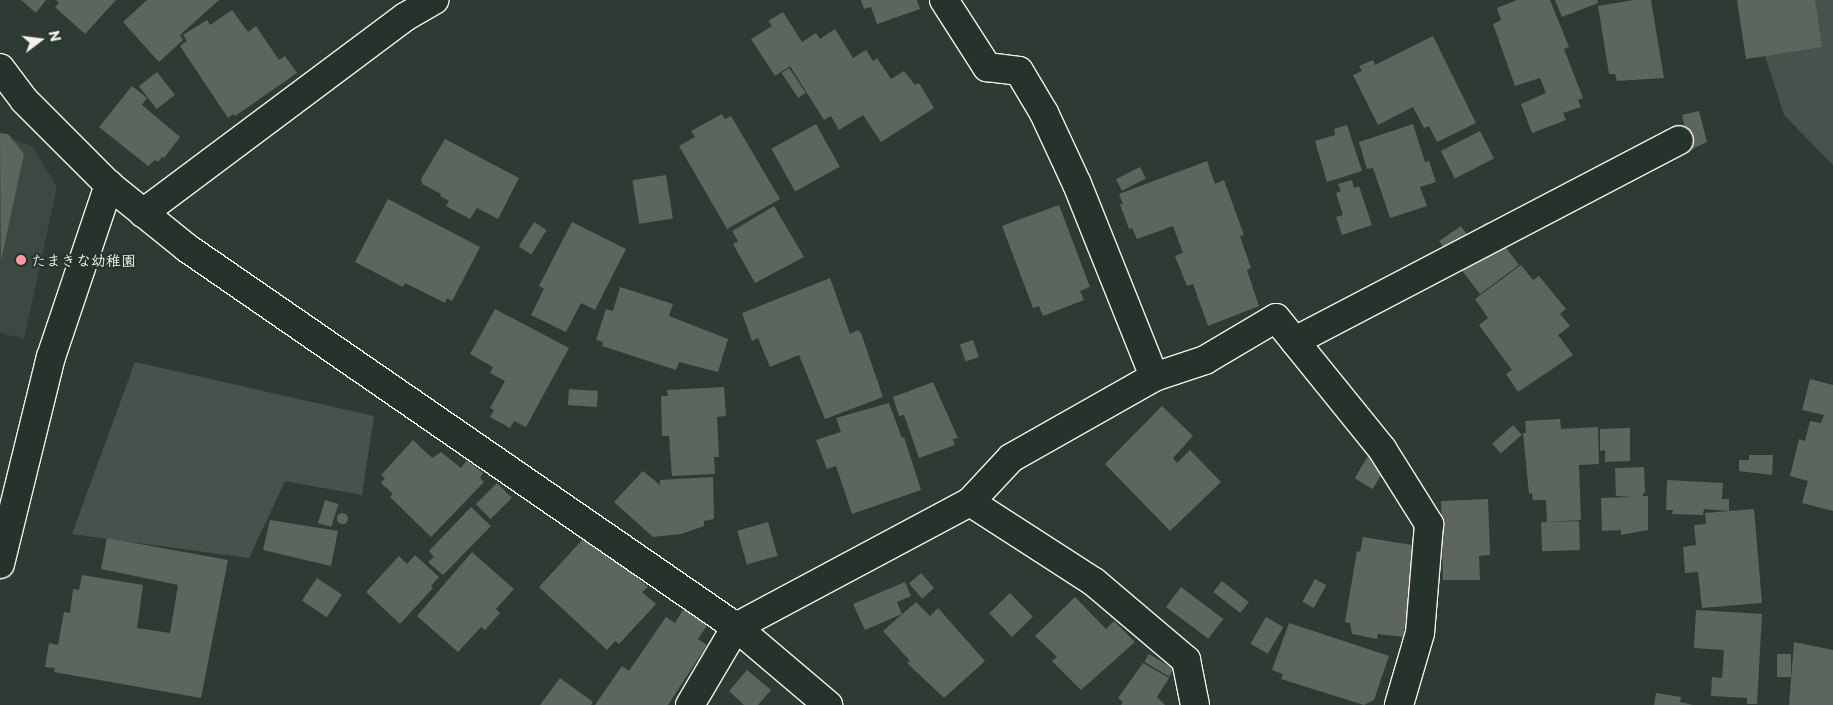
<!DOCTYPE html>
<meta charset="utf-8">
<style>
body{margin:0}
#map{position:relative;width:1833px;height:705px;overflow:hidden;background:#2e3b34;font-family:"Playpen Sans","Klee One",sans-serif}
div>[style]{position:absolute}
.built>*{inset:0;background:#3c4841}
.green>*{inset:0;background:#48524c}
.building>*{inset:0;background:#5c655e;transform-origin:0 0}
.round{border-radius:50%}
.roads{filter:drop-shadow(1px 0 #f4f1e8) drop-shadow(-1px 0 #f4f1e8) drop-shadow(0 1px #f4f1e8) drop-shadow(0 -1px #f4f1e8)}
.street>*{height:28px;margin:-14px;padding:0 14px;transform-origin:14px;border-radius:14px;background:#26332d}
.secondary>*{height:28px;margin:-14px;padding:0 14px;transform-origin:14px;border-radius:14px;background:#26332d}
.dots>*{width:14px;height:14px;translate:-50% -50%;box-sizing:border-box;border:2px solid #26332d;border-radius:50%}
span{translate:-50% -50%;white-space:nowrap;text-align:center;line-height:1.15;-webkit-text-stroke:4.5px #26332d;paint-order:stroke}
.poi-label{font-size:15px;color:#f4f1e8;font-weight:700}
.left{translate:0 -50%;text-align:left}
.north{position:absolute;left:15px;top:15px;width:50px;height:50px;-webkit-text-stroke:4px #26332d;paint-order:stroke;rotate:75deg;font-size:14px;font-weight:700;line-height:20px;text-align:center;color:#f4f1e8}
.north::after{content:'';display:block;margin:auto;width:18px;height:22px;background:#f4f1e8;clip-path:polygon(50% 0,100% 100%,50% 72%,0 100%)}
</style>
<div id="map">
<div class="built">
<div style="clip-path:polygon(0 134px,33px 147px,57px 187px,24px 339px,0 333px)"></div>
</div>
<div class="green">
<div style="clip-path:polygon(1747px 0,1833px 0,1833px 165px,1784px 115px)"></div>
<div style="clip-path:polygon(135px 362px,374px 416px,362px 495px,285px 481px,249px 558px,72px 534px)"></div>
</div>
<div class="building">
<div style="clip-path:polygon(21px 0,46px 0,36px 13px)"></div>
<div style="clip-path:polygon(56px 0,116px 0,85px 34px,55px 7px,59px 3px)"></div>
<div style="clip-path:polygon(147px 0,219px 0,180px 35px,183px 40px,159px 62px,123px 22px)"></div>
<div style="clip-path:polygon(861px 0,917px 0,920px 9px,877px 24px,871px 7px,864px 9px)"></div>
<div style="clip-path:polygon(1517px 0,1550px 0,1569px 47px,1564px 49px,1583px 98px,1578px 100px,1581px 107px,1563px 113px,1566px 120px,1532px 133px,1521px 104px,1546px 93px,1540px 78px,1515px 86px,1493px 24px,1501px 20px,1497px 8px)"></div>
<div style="clip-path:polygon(1555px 0,1597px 0,1598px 3px,1562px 17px)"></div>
<div style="clip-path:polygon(1634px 0,1651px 0,1664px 78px,1617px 81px,1615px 74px,1609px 74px,1598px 6px)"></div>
<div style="clip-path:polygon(1737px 0,1815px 0,1822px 47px,1746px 59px)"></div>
<div style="clip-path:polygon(232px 10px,248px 32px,256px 26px,279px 60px,285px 56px,297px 73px,235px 116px,233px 114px,228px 118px,180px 46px,187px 41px,183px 35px,207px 20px,210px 25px)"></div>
<div style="clip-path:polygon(783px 12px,802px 42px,816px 33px,820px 39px,835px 29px,853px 58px,866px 50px,873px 61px,877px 58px,891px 79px,904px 71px,915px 85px,919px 83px,934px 108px,881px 142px,863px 115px,839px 130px,831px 116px,824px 120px,790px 66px,775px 76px,751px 39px,772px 26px,768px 21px)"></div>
<div style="clip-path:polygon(1433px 36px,1476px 123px,1437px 142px,1429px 126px,1424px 128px,1413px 107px,1378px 125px,1353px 75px,1362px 71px,1359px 66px,1373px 60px,1375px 65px)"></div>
<div style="left:789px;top:68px;width:30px;height:9px;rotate:56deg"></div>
<div style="left:157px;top:72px;width:29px;height:23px;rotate:52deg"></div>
<div style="clip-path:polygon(132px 86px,147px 98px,142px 105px,180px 137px,164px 158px,162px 157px,158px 162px,155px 160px,148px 166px,99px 127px)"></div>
<div style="clip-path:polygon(1699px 111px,1707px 142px,1690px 150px,1682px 115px)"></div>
<div style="clip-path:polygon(722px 114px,725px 119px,731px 116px,780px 199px,727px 229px,679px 146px,695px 137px,691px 131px)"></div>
<div style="left:816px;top:124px;width:49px;height:51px;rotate:61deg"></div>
<div style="clip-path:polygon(1413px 124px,1425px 162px,1429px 161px,1436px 182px,1420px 187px,1427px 206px,1390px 218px,1373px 168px,1367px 169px,1359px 142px)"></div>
<div style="clip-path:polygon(1347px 125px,1362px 171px,1327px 182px,1315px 141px,1335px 135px,1334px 129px)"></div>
<div style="left:1480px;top:131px;width:31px;height:44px;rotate:63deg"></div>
<div style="clip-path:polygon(0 133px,8px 134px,24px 154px,1px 261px)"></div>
<div style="clip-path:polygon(445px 139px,519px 178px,498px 219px,477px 208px,470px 219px,446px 206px,449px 201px,440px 196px,441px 194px,422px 184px,421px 179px)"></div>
<div style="clip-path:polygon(1207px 161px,1215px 184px,1224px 180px,1244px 235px,1240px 236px,1251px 268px,1247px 270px,1259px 306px,1208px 326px,1193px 284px,1187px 286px,1175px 256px,1183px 253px,1173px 226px,1137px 239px,1132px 228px,1129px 229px,1120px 204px,1123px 204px,1119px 194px)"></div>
<div style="left:1140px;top:167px;width:13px;height:27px;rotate:63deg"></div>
<div style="left:666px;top:175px;width:44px;height:34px;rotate:81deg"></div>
<div style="clip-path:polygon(1352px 180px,1354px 188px,1359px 186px,1372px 225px,1342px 235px,1336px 217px,1343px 215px,1336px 193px,1341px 191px,1338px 184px)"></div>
<div style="clip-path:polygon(388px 199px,480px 247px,452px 301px,447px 298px,445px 303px,405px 283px,403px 287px,355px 262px)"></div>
<div style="clip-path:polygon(1059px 205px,1090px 287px,1080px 291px,1084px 300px,1043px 316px,1039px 306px,1033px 308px,1002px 226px)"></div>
<div style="clip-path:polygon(774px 206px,804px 257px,755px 283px,733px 244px,738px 241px,732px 231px)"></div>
<div style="left:534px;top:222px;width:15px;height:29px;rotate:32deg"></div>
<div style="clip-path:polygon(572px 222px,626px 249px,595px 310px,581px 303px,566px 332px,531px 315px,544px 289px,539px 286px)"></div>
<div style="clip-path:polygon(1487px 222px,1519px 265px,1480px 294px,1439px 241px,1461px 226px,1468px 236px)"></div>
<div style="clip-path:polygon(1521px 265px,1533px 280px,1539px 276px,1566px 309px,1560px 314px,1570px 326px,1558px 335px,1573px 355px,1518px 392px,1506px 374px,1512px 370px,1479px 325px,1488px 318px,1475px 299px)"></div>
<div style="clip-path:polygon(830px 278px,850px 334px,858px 330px,861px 333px,883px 397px,825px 419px,799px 355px,770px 367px,758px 338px,752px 341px,742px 313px)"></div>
<div style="clip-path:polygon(620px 287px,673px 304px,669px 316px,728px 339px,718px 372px,679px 362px,676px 370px,602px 346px,603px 342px,596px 340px,606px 309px,613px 311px)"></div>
<div style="clip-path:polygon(495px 309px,569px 348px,526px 427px,514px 421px,510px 428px,490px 417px,494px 410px,490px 408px,505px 381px,490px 373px,493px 367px,470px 354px)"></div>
<div style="left:973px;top:340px;width:18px;height:14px;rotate:71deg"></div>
<div style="clip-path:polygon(1810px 379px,1833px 385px,1833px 511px,1802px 503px,1808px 481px,1790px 476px,1799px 439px,1805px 441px,1810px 421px,1821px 423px,1824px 415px,1802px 410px)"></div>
<div style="clip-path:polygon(933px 382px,958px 438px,953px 439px,955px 445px,919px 458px,904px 415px,899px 416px,893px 397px)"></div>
<div style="clip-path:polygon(724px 387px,726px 416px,717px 417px,719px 457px,714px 457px,715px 474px,672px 476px,669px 436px,662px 436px,661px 396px,668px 396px,667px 390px)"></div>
<div style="left:569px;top:389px;width:29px;height:16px;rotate:4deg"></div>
<div style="clip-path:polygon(889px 403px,902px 438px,904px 437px,921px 490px,852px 514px,836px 466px,827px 469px,816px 440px,841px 432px,836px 418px)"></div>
<div style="clip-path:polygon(1162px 406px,1193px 436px,1173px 458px,1177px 463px,1190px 450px,1221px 482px,1170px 531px,1105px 464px)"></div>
<div style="clip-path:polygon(1560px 419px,1561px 429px,1598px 427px,1599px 464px,1579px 465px,1581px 520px,1547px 522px,1546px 500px,1533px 500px,1532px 493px,1529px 494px,1523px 433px,1526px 433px,1525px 421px)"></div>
<div style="left:1513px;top:425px;width:13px;height:28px;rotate:48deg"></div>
<div style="clip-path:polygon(1630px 428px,1630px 461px,1605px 462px,1605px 450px,1600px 451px,1600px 429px)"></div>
<div style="clip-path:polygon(413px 440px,432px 458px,441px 452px,461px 468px,467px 460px,483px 473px,480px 478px,484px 482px,431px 537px,390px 497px,393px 494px,381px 483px,385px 478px,381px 475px)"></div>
<div style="clip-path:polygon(1749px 455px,1773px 455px,1772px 475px,1739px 471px,1739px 460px,1749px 460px)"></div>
<div style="left:1368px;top:456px;width:21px;height:26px;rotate:31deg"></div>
<div style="clip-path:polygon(1644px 467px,1645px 492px,1642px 496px,1648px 496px,1648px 530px,1621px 535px,1621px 530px,1602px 531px,1601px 498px,1634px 497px,1616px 496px,1615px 468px)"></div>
<div style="clip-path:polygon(643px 471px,660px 485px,660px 480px,713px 477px,714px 519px,704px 521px,704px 526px,681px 534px,653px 537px,614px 502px)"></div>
<div style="clip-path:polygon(1667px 480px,1723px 483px,1722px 499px,1729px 499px,1729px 511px,1704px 509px,1703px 515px,1672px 514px,1673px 510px,1666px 510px)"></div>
<div style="left:497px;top:483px;width:21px;height:30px;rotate:45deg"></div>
<div style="clip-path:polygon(1488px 499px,1490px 555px,1479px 556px,1480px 580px,1443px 580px,1441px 501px)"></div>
<div style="left:325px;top:500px;width:14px;height:24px;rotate:17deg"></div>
<div style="clip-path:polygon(471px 507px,491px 526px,443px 575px,428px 562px,434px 557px,429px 551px)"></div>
<div style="clip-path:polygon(1754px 509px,1762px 603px,1702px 608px,1698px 572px,1685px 573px,1683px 547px,1696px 545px,1694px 525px,1706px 524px,1705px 513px)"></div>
<div class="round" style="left:336.5px;top:512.5px;width:11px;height:11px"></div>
<div style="clip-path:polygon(270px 520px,338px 531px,331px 566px,263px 550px)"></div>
<div style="left:1579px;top:521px;width:29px;height:38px;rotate:88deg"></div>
<div style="left:768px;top:522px;width:35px;height:32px;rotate:74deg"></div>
<div style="clip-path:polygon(1363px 537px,1418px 546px,1403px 637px,1378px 634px,1377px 639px,1352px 634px,1350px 623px,1345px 622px,1357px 551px,1360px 552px)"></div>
<div style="clip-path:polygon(107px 538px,228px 560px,201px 698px,54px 672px,55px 668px,45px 667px,49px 643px,58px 645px,64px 612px,70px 613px,73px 589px,79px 590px,82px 575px,143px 585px,137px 628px,170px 633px,178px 585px,101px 569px)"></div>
<div style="clip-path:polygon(584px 538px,597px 548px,602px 543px,635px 571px,632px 573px,648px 587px,642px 592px,656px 604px,619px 644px,615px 641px,607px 650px,539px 587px)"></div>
<div style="clip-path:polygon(472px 552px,514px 589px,496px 609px,500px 613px,485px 630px,481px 627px,458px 652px,417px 616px)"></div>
<div style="clip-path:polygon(415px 555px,439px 577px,431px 586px,433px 588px,400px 624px,366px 592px,399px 556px,407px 564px)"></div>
<div style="left:921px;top:573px;width:20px;height:16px;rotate:49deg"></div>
<div style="left:317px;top:578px;width:30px;height:27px;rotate:34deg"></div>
<div style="left:1315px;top:579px;width:13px;height:26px;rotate:29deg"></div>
<div style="left:1222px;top:581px;width:34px;height:14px;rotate:38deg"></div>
<div style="clip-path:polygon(905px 582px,911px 596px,897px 602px,902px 614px,865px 630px,853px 604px)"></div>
<div style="left:1181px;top:587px;width:53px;height:25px;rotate:37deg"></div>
<div style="left:1010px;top:593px;width:33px;height:29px;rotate:46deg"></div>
<div style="clip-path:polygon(1075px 597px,1106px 629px,1114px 621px,1135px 642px,1081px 690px,1052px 661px,1057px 657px,1035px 636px)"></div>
<div style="clip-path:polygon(916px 602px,930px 616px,938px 608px,985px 661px,944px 698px,907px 663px,910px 661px,883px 631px)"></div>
<div style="clip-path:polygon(686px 605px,710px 621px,698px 639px,707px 645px,668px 705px,595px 705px,622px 666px,629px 671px,666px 617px,675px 623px)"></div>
<div style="clip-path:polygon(1696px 610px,1762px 614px,1757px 704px,1747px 704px,1747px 698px,1711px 696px,1712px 677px,1722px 678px,1724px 650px,1694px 648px)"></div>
<div style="left:1266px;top:617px;width:20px;height:31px;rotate:30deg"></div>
<div style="clip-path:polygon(1289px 623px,1389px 656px,1374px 700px,1364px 705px,1281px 679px,1283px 674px,1272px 670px)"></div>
<div style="clip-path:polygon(1794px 642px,1833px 650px,1833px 705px,1789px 705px)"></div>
<div style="left:1149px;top:654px;width:29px;height:9px;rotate:31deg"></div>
<div style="left:1777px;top:654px;width:14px;height:23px"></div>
<div style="clip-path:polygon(1143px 663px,1169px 678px,1157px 697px,1165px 705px,1121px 705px,1123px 702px,1118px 698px)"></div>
<div style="clip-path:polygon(747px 670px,771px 690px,758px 705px,744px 705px,729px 691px)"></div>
<div style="clip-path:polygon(560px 678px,593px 702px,591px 705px,540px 705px)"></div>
<div style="clip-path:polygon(1656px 693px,1681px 697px,1680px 702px,1693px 705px,1654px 705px)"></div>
</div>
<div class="roads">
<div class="street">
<div style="left:944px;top:0;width:80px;rotate:57.3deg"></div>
<div style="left:987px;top:67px;width:32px;rotate:7deg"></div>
<div style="left:1019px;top:71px;width:49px;rotate:59.2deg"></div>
<div style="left:1044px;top:113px;width:78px;rotate:65.1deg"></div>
<div style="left:1077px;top:184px;width:208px;rotate:68.2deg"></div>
<div style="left:0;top:68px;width:40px;rotate:53deg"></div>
<div style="left:24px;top:100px;width:120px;rotate:45deg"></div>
<div style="left:109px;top:185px;width:100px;rotate:38.9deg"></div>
<div style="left:187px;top:248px;width:667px;rotate:34.62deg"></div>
<div style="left:736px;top:627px;width:121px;rotate:40.3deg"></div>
<div style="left:143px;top:213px;width:327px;rotate:-36.8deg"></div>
<div style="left:405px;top:17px;width:34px;rotate:-30deg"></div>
<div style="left:1295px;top:341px;width:433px;rotate:-27.6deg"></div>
<div style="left:970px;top:502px;width:148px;rotate:32.8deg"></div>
<div style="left:1094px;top:582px;width:121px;rotate:40.3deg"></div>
<div style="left:1186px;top:660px;width:46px;rotate:78.7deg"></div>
<div style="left:690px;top:705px;width:91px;rotate:-59.5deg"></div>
<div style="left:736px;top:627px;width:265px;rotate:-28.1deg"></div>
<div style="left:970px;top:502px;width:60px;rotate:-47deg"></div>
<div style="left:1011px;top:458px;width:164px;rotate:-29.5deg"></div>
<div style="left:1154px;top:377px;width:54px;rotate:-18.4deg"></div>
<div style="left:1205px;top:360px;width:82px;rotate:-30.6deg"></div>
<div style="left:1276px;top:318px;width:169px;rotate:51deg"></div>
<div style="left:1382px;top:449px;width:89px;rotate:57.9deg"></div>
<div style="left:1429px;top:524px;width:109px;rotate:94.7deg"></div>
<div style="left:1420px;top:633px;width:75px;rotate:106.3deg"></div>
</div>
<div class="secondary">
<div style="left:0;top:564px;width:213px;rotate:-76.2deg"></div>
<div style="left:51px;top:357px;width:182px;rotate:-71.4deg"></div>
</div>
</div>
<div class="dots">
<div style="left:21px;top:260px;background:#ff9aa2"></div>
</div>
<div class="poi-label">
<span class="left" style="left:31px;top:260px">たまきな幼稚園</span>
</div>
<div class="north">N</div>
</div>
